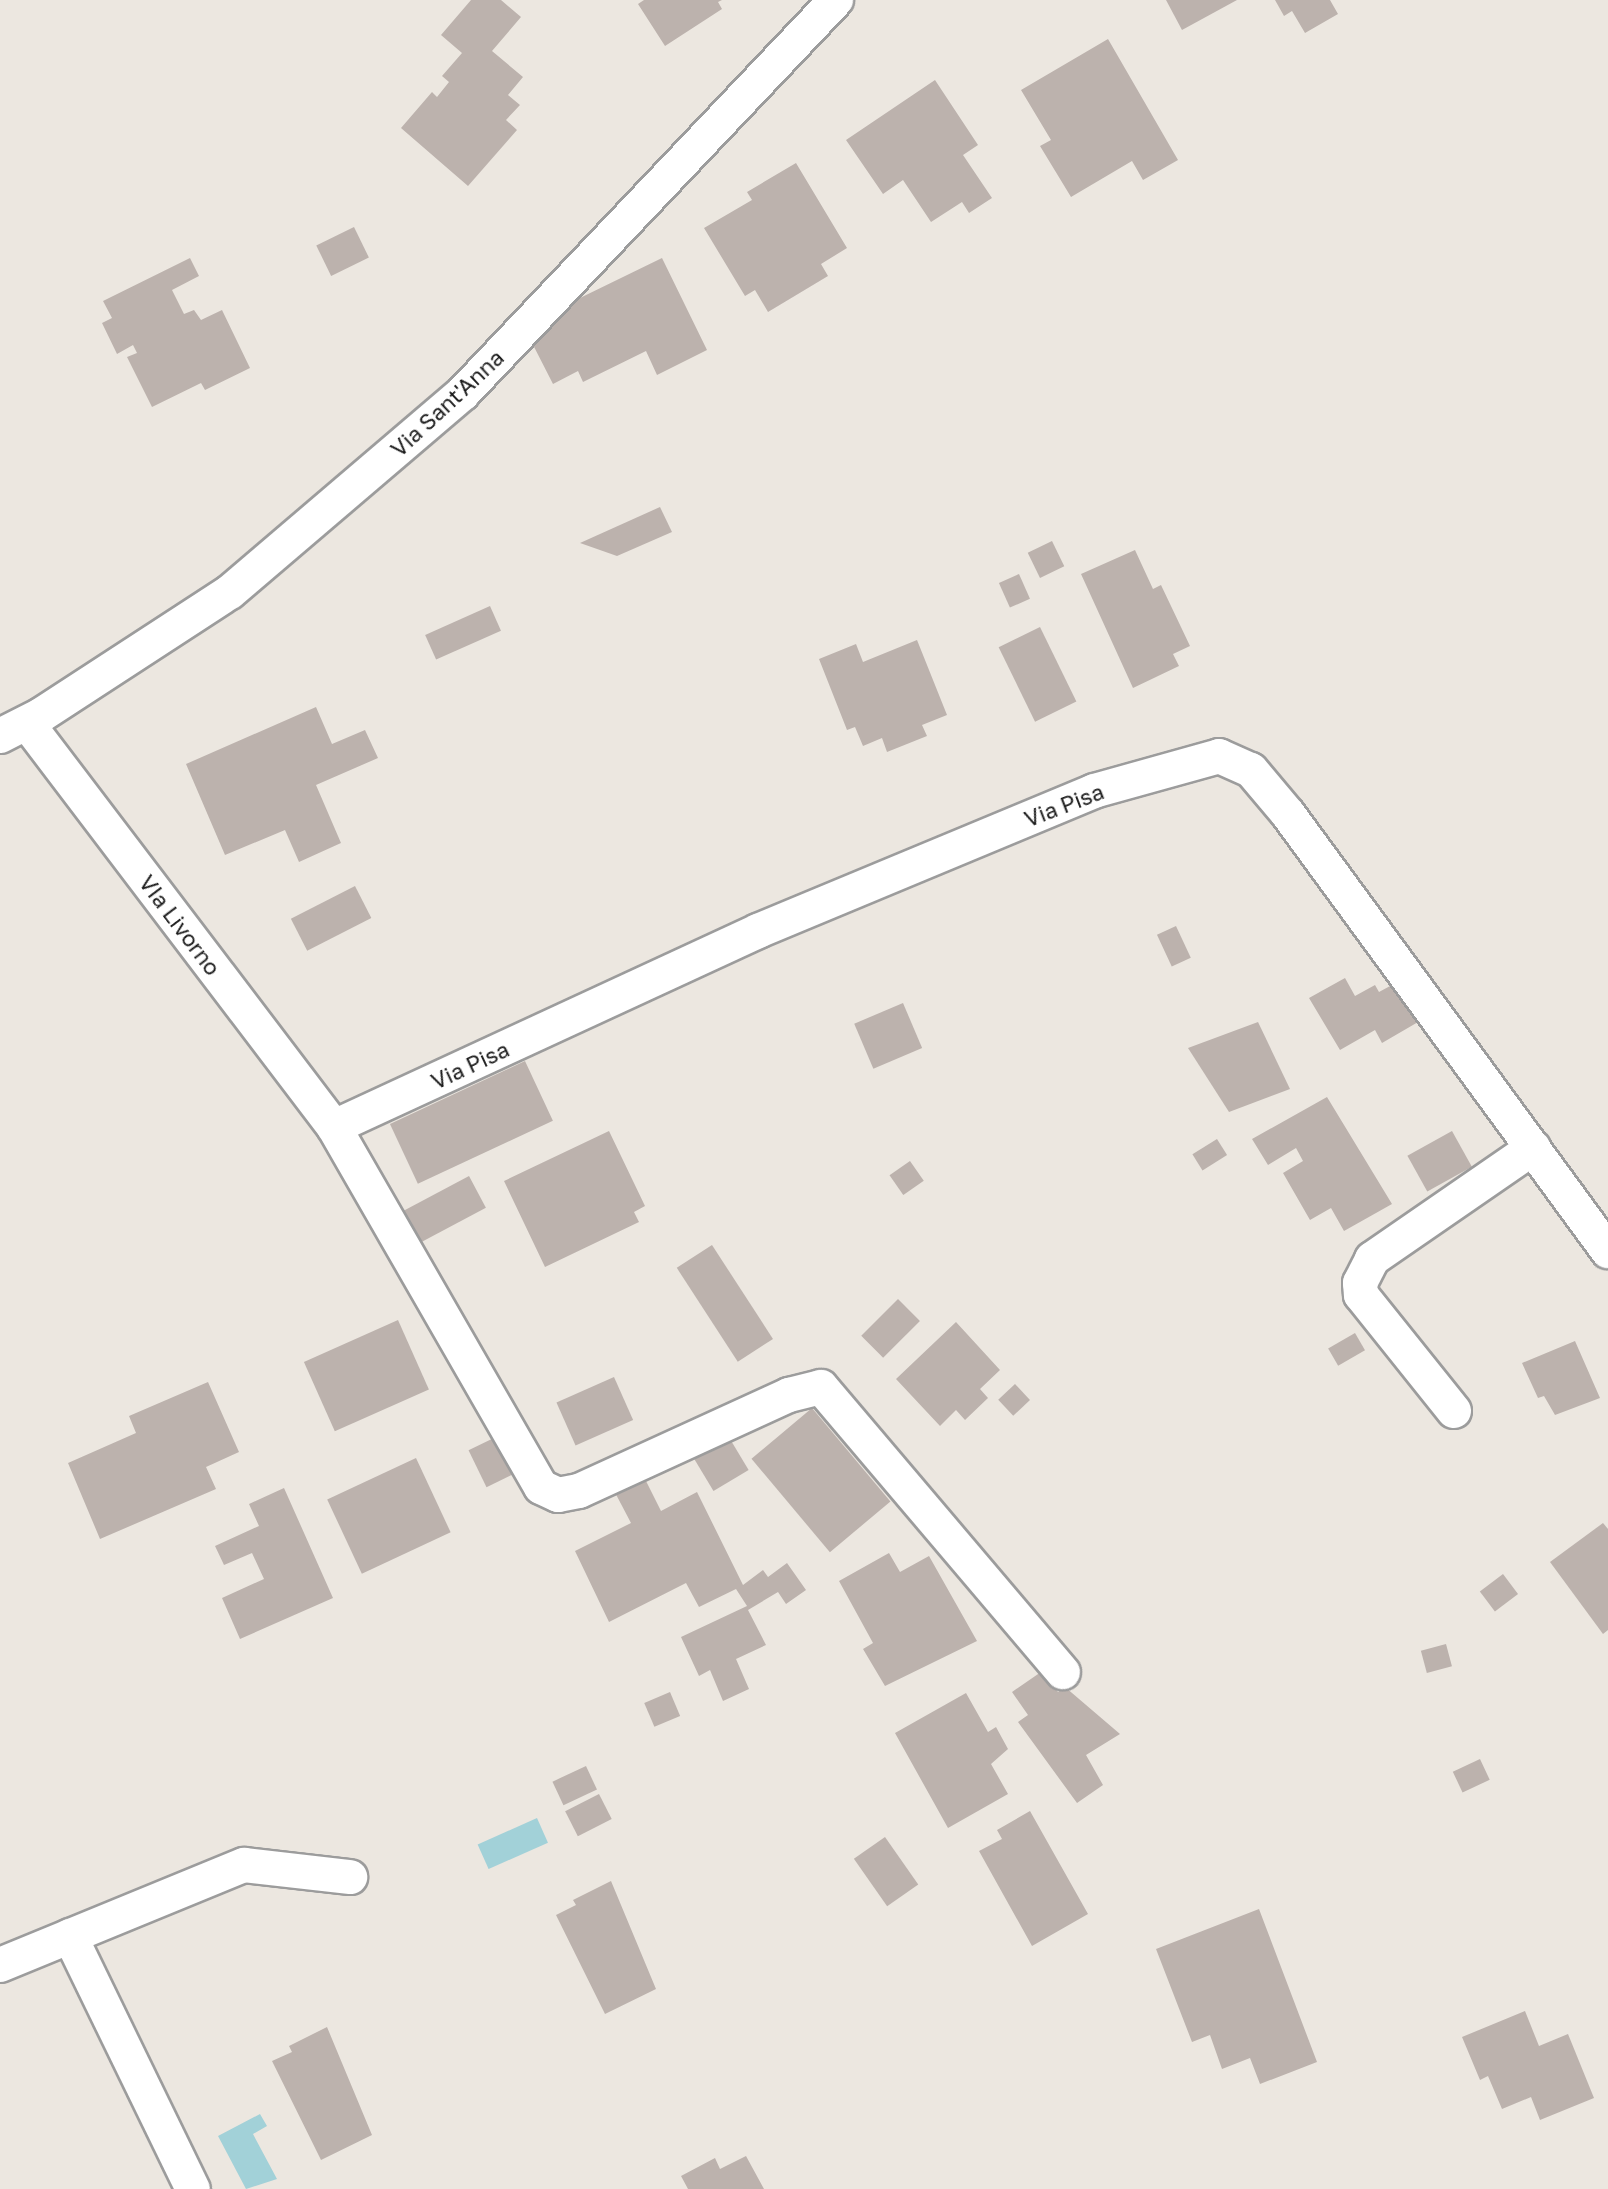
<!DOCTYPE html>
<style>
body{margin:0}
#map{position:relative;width:1608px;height:2189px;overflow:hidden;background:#ece7e0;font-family:"Golos Text",sans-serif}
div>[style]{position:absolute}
.water>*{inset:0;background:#a2d1d8;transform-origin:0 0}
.building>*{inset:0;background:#bcb2ad;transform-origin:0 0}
.roads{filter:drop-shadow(2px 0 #9c9c9c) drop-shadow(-2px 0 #9c9c9c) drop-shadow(0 2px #9c9c9c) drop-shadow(0 -2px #9c9c9c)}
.street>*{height:34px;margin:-17px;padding:0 17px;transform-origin:17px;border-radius:17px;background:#fff}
span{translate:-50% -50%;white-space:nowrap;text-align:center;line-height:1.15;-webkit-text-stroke:6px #fff;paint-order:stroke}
.street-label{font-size:22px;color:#1b1b1b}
</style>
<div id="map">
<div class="water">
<div style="left:537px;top:1818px;width:27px;height:65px;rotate:66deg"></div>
<div style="clip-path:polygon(260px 2114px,267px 2126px,253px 2134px,277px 2179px,246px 2189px,218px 2136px)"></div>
</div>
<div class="building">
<div style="clip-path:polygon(471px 0,501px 0,521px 17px,492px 51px,523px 77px,508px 95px,520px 105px,506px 120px,517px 130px,468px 186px,401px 128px,432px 92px,437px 97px,449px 82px,442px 76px,462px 53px,441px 35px)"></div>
<div style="clip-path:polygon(644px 0,722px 0,718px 2px,722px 9px,665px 46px,638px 4px)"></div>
<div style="clip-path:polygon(1166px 0,1237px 0,1182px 30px)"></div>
<div style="clip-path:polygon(1275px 0,1330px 0,1338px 14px,1305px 33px,1292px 11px,1284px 16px)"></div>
<div style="clip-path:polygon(1108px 39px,1178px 160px,1143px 180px,1132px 161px,1071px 197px,1040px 146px,1051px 140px,1021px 90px)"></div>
<div style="clip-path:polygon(935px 80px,978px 145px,963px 155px,992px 198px,969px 213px,962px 202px,931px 222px,903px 180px,883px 194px,846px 140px)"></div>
<div style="clip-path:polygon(796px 163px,847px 248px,821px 264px,828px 276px,768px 312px,755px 290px,745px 296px,704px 228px,752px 200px,747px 192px)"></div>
<div style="left:354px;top:227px;width:34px;height:42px;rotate:64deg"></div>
<div style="clip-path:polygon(190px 258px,199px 276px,172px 290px,184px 314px,194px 310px,201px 320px,222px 310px,250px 368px,205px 390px,201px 383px,152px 407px,127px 357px,137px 353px,133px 345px,117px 354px,102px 323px,112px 318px,103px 301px)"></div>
<div style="clip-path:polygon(662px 258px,707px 350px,657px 375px,646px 351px,583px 382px,578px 371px,553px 384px,529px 337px,543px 316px)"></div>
<div style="clip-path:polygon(660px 507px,672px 532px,617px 556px,580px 543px)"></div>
<div style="left:1052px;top:541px;width:28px;height:27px;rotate:64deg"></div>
<div style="clip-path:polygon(1135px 550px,1153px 589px,1161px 585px,1190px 646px,1173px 654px,1179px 666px,1133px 688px,1081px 574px)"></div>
<div style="left:1019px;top:574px;width:27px;height:22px;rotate:66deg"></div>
<div style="left:490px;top:606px;width:27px;height:71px;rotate:66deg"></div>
<div style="left:1040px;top:627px;width:83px;height:46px;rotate:64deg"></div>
<div style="clip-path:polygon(917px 640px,947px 715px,922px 725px,927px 736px,887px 752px,882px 738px,863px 746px,855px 727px,847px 730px,819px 659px,856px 644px,863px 662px)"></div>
<div style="clip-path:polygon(316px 707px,332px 744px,365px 730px,378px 758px,316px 785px,341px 843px,299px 862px,285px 830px,225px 855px,186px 764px)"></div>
<div style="left:355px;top:886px;width:36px;height:72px;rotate:63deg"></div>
<div style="left:1176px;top:926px;width:35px;height:21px;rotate:65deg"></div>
<div style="clip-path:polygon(1345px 978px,1355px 996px,1375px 985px,1379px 992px,1403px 979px,1425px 1018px,1382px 1043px,1375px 1030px,1340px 1050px,1309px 998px)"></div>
<div style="left:903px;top:1003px;width:49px;height:53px;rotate:67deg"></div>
<div style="clip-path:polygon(1258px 1022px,1290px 1089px,1229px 1112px,1188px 1048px)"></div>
<div style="left:525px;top:1061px;width:66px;height:149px;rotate:65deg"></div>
<div style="clip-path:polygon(1327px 1097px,1392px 1204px,1344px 1231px,1331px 1208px,1310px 1220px,1283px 1173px,1303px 1161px,1296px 1148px,1268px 1165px,1252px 1139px)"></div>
<div style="clip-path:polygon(609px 1131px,645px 1206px,634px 1212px,639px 1222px,545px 1267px,504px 1181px)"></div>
<div style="left:1452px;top:1131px;width:41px;height:51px;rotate:61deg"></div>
<div style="left:1217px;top:1139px;width:19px;height:29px;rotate:58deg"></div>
<div style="left:910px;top:1161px;width:24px;height:25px;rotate:55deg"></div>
<div style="left:469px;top:1176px;width:36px;height:82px;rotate:62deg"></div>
<div style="left:712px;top:1245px;width:112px;height:42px;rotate:57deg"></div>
<div style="left:898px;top:1299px;width:31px;height:52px;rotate:45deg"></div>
<div style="left:398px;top:1320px;width:76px;height:103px;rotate:66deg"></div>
<div style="clip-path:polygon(956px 1322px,1000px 1370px,980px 1389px,988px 1398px,965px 1420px,956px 1410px,940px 1426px,896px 1379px)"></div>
<div style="left:1355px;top:1333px;width:20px;height:31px;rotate:60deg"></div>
<div style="clip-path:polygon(1575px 1341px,1600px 1398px,1555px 1415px,1544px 1396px,1538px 1398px,1522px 1363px)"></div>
<div style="left:614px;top:1377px;width:47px;height:63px;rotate:66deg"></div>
<div style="clip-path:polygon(208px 1382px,239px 1452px,206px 1467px,216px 1489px,100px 1539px,68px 1463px,136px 1433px,129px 1416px)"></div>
<div style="left:1015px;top:1384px;width:22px;height:23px;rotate:47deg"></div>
<div style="left:812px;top:1408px;width:122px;height:79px;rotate:50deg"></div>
<div style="left:727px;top:1434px;width:42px;height:41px;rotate:59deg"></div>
<div style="left:500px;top:1435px;width:41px;height:35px;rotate:64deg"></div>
<div style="left:416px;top:1458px;width:82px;height:98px;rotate:65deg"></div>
<div style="clip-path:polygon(640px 1469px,661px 1511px,697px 1492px,743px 1585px,763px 1570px,768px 1577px,787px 1563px,806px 1590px,786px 1604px,778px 1592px,748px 1610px,766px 1645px,736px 1659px,749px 1689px,723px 1701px,710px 1670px,699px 1676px,681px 1637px,747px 1606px,736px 1589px,699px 1607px,686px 1583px,609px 1622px,575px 1551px,631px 1523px,610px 1483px)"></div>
<div style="clip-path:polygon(284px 1488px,333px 1598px,240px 1639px,222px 1598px,264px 1579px,252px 1553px,224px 1565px,215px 1546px,259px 1526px,249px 1504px)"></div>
<div style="clip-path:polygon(1603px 1523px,1608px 1529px,1608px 1630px,1603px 1634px,1550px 1562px)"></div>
<div style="clip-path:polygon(889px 1553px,900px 1572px,929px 1556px,977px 1641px,885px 1686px,863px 1649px,873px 1643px,839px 1581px)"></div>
<div style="left:1503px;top:1574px;width:25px;height:29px;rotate:53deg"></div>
<div style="left:1446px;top:1644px;width:23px;height:26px;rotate:75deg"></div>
<div style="clip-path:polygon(1041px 1672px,1058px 1692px,1065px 1687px,1120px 1734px,1086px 1755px,1103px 1785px,1077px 1803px,1018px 1722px,1028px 1715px,1012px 1692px)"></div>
<div style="left:670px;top:1692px;width:26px;height:28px;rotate:67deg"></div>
<div style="clip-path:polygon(966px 1693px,988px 1732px,996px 1727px,1008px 1749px,991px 1764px,1008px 1794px,948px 1828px,895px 1733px)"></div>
<div style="left:1480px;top:1759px;width:23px;height:30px;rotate:65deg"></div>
<div style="left:586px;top:1766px;width:26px;height:37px;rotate:65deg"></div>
<div style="left:599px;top:1794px;width:28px;height:38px;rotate:63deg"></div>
<div style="clip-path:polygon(1030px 1811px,1088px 1914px,1032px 1946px,979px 1851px,1002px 1839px,997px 1830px)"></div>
<div style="left:885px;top:1837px;width:58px;height:38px;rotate:55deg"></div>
<div style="clip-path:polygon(611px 1881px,656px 1989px,605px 2014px,556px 1915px,576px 1905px,573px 1900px)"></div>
<div style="clip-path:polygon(1259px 1909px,1317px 2062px,1260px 2084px,1250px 2058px,1222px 2069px,1210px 2035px,1192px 2042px,1156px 1949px)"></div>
<div style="clip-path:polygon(1525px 2011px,1539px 2046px,1568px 2034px,1594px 2098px,1540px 2120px,1531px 2097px,1502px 2109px,1488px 2076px,1480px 2080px,1462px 2037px)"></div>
<div style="clip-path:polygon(327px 2027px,372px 2135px,321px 2160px,272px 2061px,292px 2052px,289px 2046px)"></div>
<div style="clip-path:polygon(746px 2156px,764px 2189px,688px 2189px,681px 2176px,715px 2158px,720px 2169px)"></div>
</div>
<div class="roads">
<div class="street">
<div style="left:27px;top:723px;width:507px;rotate:52.77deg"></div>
<div style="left:334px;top:1127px;width:415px;rotate:60.1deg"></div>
<div style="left:541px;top:1487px;width:19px;rotate:25deg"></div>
<div style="left:558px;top:1495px;width:21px;rotate:-11deg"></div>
<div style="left:579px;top:1491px;width:231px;rotate:-24.6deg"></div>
<div style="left:789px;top:1395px;width:33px;rotate:-14deg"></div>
<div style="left:821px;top:1387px;width:374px;rotate:49.7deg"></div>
<div style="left:0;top:736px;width:46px;rotate:-27.1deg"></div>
<div style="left:41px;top:715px;width:225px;rotate:-33.1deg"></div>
<div style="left:230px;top:592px;width:306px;rotate:-40.5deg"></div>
<div style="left:463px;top:393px;width:542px;rotate:-46.5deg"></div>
<div style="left:334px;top:1127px;width:467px;rotate:-24.8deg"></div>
<div style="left:758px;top:931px;width:364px;rotate:-22.6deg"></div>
<div style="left:1094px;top:791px;width:130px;rotate:-15.6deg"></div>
<div style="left:1219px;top:756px;width:35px;rotate:24deg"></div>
<div style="left:1251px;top:770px;width:57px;rotate:49.9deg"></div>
<div style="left:1288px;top:814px;width:542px;rotate:53.79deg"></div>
<div style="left:1454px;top:1411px;width:149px;rotate:-128.7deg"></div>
<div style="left:1361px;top:1295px;width:12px;rotate:-95deg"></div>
<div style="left:1360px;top:1283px;width:27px;rotate:-63deg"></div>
<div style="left:1372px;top:1259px;width:196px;rotate:-34.6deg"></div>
<div style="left:70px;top:1936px;width:281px;rotate:64.1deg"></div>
<div style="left:0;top:1965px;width:264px;rotate:-22.3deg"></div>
<div style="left:244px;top:1865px;width:107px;rotate:6.5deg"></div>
</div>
</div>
<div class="street-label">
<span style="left:447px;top:403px;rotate:-43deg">Via Sant'Anna</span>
<span style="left:1064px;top:805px;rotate:-21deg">Via Pisa</span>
<span style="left:180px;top:925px;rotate:53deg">VIa Livorno</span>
<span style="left:470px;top:1065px;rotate:-25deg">Via Pisa</span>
</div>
</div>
